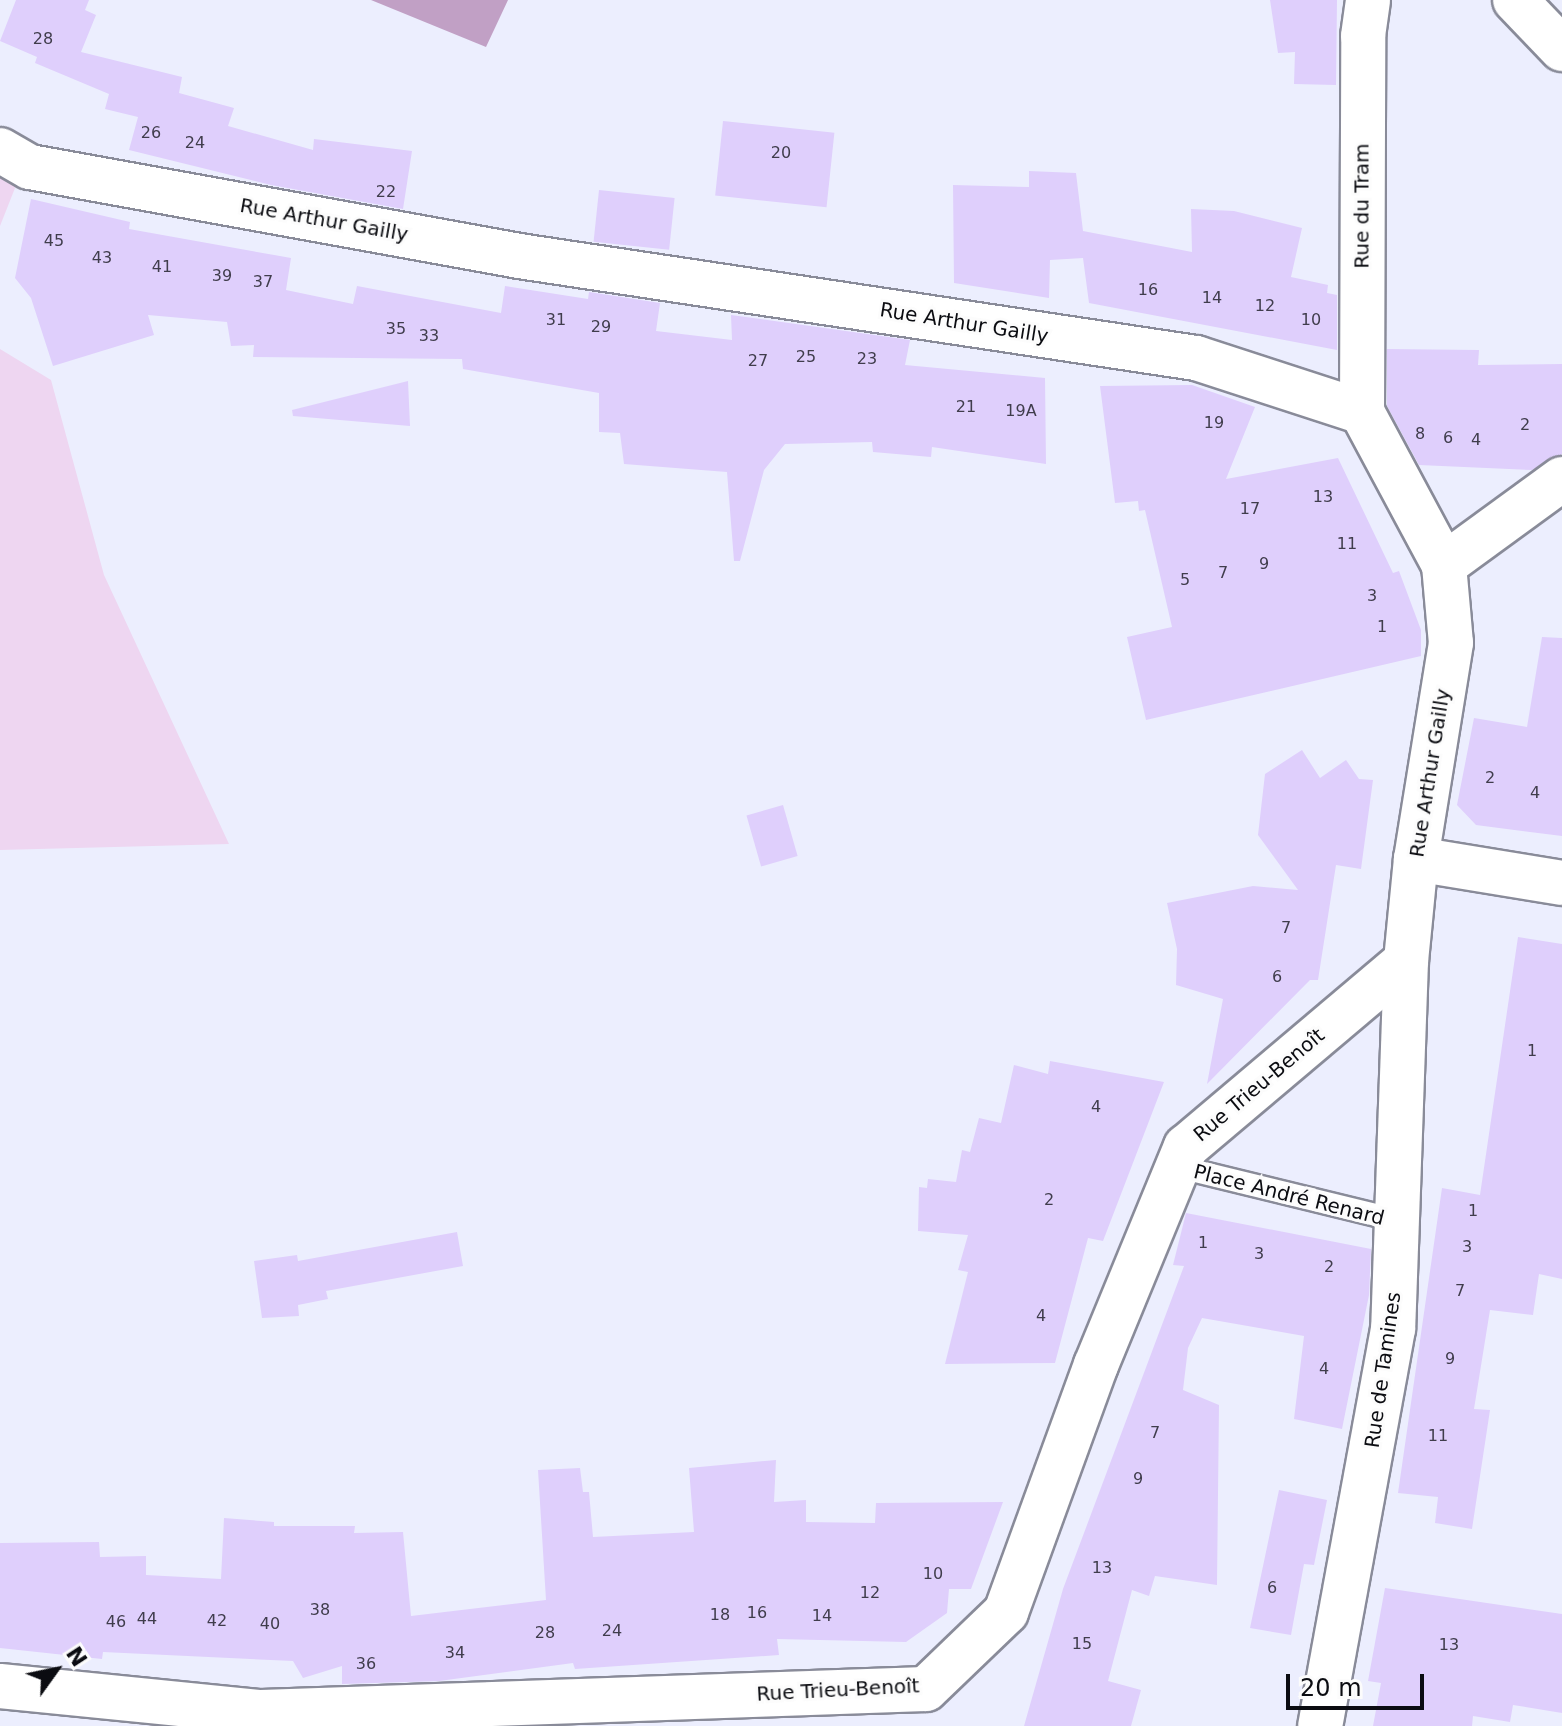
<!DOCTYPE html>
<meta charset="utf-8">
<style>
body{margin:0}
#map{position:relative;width:1562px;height:1726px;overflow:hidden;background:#eceefe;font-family:"DejaVu Sans",sans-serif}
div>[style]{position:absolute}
.green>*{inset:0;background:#eed6f1}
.forest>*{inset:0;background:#c1a0c5}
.building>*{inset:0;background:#dfcffc;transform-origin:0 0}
.roads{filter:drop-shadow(2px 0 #898b99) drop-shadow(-2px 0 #898b99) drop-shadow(0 2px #898b99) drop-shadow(0 -2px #898b99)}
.service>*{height:22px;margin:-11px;padding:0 11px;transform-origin:11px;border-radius:11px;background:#fff}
.minor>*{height:44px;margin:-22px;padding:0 22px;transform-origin:22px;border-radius:22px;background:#fff}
span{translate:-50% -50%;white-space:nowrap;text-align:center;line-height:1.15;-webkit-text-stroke:6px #fcfcfc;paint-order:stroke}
.number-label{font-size:16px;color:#403d4c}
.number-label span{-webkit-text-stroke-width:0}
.street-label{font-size:20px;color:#0b0c11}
.north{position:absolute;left:16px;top:1630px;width:80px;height:80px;-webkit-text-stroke:6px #fcfcfc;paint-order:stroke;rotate:57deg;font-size:22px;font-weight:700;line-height:32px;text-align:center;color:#0b0c11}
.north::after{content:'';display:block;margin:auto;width:28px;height:36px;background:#0b0c11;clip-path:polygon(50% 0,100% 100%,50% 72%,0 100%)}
.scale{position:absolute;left:1286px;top:1674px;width:138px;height:36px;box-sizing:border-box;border:4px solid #0b0c11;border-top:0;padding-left:10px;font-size:24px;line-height:28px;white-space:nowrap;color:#0b0c11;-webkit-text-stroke:6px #fcfcfc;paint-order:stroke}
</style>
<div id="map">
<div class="green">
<div style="clip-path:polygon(0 177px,17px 183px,0 226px)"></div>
<div style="clip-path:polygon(0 349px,51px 380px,104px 575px,229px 844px,0 850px)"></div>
</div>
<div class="forest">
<div style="clip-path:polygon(371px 0,508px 0,486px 47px)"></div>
</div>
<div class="building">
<div style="clip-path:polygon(16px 0,89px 0,85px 10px,96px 15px,81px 52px,182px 77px,179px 93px,234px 108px,228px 126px,313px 150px,314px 139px,412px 151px,403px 209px,271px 185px,129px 150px,138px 117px,105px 109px,109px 94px,35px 63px,37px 57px,0 41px)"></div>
<div style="clip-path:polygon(1270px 0,1337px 0,1336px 85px,1294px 84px,1295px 52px,1278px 53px)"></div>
<div style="left:723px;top:121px;width:112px;height:75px;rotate:6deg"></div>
<div style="clip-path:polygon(1029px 171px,1076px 173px,1083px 231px,1192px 252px,1191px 209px,1234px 211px,1302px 228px,1291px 277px,1328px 285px,1327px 293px,1337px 295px,1337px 350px,1089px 303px,1083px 258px,1050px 260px,1049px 298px,954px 283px,953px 185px,1029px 187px)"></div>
<div style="left:599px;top:190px;width:76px;height:52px;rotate:6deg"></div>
<div style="clip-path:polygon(31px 199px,130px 222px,129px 229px,291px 258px,286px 290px,353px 304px,357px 286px,501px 313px,505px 286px,588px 299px,589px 292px,660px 303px,656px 331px,732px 340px,731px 315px,910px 340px,905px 365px,1045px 378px,1046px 464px,932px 447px,931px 457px,873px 452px,872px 442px,785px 444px,764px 470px,740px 561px,734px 561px,727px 472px,624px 464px,620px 433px,599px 432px,599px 393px,463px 369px,462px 359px,253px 357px,254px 345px,231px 346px,227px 322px,148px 315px,154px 335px,53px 366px,31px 298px,15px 278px)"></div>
<div style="clip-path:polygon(1387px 349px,1479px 350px,1478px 365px,1562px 364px,1562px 454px,1532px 470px,1419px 465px,1387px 406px)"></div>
<div style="clip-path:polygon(408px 381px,410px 426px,293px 416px,292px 410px)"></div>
<div style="clip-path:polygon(1192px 385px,1255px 407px,1226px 479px,1338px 458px,1393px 573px,1399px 571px,1421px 630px,1421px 656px,1146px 720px,1127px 637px,1172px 627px,1145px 510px,1139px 511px,1138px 501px,1115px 503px,1100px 386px)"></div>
<div style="clip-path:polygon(1542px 637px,1562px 638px,1562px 836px,1476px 825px,1457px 805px,1474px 718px,1527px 727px)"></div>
<div style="clip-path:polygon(1302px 750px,1320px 778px,1346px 760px,1359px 779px,1373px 780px,1361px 869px,1336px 865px,1318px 980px,1310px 980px,1207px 1084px,1223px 999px,1176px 985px,1177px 949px,1167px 903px,1253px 886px,1298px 890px,1258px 835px,1265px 774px)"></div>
<div style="left:783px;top:805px;width:53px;height:38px;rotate:74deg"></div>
<div style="clip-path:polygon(1518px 937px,1562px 944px,1562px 1279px,1539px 1274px,1533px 1315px,1490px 1310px,1474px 1409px,1490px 1410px,1472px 1529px,1435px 1523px,1438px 1497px,1398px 1493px,1442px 1188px,1480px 1195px)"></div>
<div style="clip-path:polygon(1050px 1061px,1164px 1082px,1103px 1241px,1088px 1238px,1055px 1363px,945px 1364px,968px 1272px,958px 1270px,968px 1235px,918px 1231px,919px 1187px,927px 1188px,928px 1179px,956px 1182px,962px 1150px,970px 1152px,979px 1118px,1001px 1123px,1014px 1065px,1048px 1074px)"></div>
<div style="clip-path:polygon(1186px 1213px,1371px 1249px,1369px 1295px,1342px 1429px,1294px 1419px,1304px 1336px,1202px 1318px,1188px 1348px,1183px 1390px,1219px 1405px,1217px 1585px,1155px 1576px,1149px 1596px,1132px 1590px,1108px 1681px,1141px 1690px,1131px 1726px,1024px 1726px,1063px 1589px,1184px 1266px,1173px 1265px)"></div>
<div style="clip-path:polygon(457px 1232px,463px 1266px,326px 1291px,328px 1299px,298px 1305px,299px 1316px,262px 1318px,254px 1261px,297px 1255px,298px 1261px)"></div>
<div style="clip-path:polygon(776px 1460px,774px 1502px,806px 1500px,806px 1522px,875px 1523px,876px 1503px,1003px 1502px,971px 1589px,949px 1589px,947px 1613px,906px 1642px,777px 1639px,779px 1655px,575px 1669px,573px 1663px,439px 1681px,342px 1684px,342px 1666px,303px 1678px,293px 1661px,103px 1652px,102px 1659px,0 1648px,0 1543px,99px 1542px,100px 1557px,146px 1556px,146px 1575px,221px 1579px,224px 1518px,274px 1522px,274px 1526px,355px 1526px,354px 1533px,403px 1532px,411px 1616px,546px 1600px,538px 1470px,580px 1468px,583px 1492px,589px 1492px,593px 1537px,694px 1532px,689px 1468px)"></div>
<div style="clip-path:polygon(1279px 1490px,1327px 1500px,1314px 1565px,1304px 1564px,1291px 1635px,1250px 1628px)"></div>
<div style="clip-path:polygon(1385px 1588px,1562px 1614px,1562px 1713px,1513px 1705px,1510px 1722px,1473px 1716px,1472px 1726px,1373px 1726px,1381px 1683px,1368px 1681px)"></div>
</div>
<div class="roads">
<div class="service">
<div style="left:1179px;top:1167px;width:228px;rotate:13.7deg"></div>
</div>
<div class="minor">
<div style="left:1515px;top:0;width:68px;rotate:46.2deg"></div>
<div style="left:0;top:150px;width:34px;rotate:30deg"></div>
<div style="left:30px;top:167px;width:497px;rotate:10.3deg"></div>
<div style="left:519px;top:256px;width:685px;rotate:8.57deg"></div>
<div style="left:1196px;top:358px;width:175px;rotate:18deg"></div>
<div style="left:1362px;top:412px;width:174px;rotate:61.8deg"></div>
<div style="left:1444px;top:565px;width:78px;rotate:84.9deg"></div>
<div style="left:1451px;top:643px;width:219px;rotate:99.2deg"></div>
<div style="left:1416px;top:859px;width:102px;rotate:95.6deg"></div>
<div style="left:1406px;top:961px;width:368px;rotate:92deg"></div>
<div style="left:1393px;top:1329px;width:404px;rotate:100.4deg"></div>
<div style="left:1362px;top:412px;width:376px;rotate:-89.8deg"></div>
<div style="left:1363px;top:36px;width:36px;rotate:-82deg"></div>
<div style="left:1444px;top:565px;width:146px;rotate:-36.1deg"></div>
<div style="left:1416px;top:859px;width:148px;rotate:9.3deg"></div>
<div style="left:0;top:1686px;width:262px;rotate:5.7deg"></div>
<div style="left:261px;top:1712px;width:665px;rotate:-1.98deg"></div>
<div style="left:926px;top:1689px;width:111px;rotate:-43.9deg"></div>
<div style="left:1006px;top:1612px;width:263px;rotate:-70deg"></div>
<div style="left:1096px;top:1365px;width:236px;rotate:-67.6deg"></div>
<div style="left:1186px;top:1147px;width:288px;rotate:-40.2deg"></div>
</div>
</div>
<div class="number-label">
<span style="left:43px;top:39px">28</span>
<span style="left:151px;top:133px">26</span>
<span style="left:195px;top:143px">24</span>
<span style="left:781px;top:153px">20</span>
<span style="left:386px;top:192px">22</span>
<span style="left:54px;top:241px">45</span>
<span style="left:102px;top:258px">43</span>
<span style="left:162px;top:267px">41</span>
<span style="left:222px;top:276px">39</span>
<span style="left:263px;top:282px">37</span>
<span style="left:1148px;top:290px">16</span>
<span style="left:1212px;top:298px">14</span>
<span style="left:1265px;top:306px">12</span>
<span style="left:556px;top:320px">31</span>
<span style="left:1311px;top:320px">10</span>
<span style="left:601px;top:327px">29</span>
<span style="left:396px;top:329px">35</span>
<span style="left:429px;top:336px">33</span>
<span style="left:806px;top:357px">25</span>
<span style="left:867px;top:359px">23</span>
<span style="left:758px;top:361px">27</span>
<span style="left:966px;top:407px">21</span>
<span style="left:1021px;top:411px">19A</span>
<span style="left:1214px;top:423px">19</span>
<span style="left:1525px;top:425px">2</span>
<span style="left:1420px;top:434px">8</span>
<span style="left:1448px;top:438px">6</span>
<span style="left:1476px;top:440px">4</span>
<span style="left:1323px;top:497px">13</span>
<span style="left:1250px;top:509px">17</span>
<span style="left:1347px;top:544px">11</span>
<span style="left:1264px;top:564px">9</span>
<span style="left:1223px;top:573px">7</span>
<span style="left:1185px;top:580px">5</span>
<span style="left:1372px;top:596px">3</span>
<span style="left:1382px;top:627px">1</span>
<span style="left:1490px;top:778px">2</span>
<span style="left:1535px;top:793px">4</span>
<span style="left:1286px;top:928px">7</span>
<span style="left:1277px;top:977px">6</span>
<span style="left:1532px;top:1051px">1</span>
<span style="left:1096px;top:1107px">4</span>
<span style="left:1049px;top:1200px">2</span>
<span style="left:1473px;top:1211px">1</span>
<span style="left:1203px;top:1243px">1</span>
<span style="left:1467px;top:1247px">3</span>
<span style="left:1259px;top:1254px">3</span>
<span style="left:1329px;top:1267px">2</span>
<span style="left:1460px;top:1291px">7</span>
<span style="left:1041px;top:1316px">4</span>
<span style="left:1450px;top:1359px">9</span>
<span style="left:1324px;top:1369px">4</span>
<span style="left:1155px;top:1433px">7</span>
<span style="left:1438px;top:1436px">11</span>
<span style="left:1138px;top:1479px">9</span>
<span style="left:1102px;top:1568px">13</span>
<span style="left:933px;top:1574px">10</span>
<span style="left:1272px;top:1588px">6</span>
<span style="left:870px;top:1593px">12</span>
<span style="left:320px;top:1610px">38</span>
<span style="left:757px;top:1613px">16</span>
<span style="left:720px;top:1615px">18</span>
<span style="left:822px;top:1616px">14</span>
<span style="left:147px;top:1619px">44</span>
<span style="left:217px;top:1621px">42</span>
<span style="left:116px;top:1622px">46</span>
<span style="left:270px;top:1624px">40</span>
<span style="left:612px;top:1631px">24</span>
<span style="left:545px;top:1633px">28</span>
<span style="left:1082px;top:1644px">15</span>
<span style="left:1449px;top:1645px">13</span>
<span style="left:455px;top:1653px">34</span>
<span style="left:366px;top:1664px">36</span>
</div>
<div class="street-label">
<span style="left:1362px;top:206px;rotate:-90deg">Rue du Tram</span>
<span style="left:324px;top:220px;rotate:10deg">Rue Arthur Gailly</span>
<span style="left:964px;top:323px;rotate:9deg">Rue Arthur Gailly</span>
<span style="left:1430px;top:773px;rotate:-81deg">Rue Arthur Gailly</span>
<span style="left:1259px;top:1085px;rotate:-40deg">Rue Trieu-Benoît</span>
<span style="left:1289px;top:1195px;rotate:14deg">Place André Renard</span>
<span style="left:1383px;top:1370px;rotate:-82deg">Rue de Tamines</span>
<span style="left:838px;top:1690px;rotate:-3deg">Rue Trieu-Benoît</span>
</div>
<div class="north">N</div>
<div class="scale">20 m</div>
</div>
